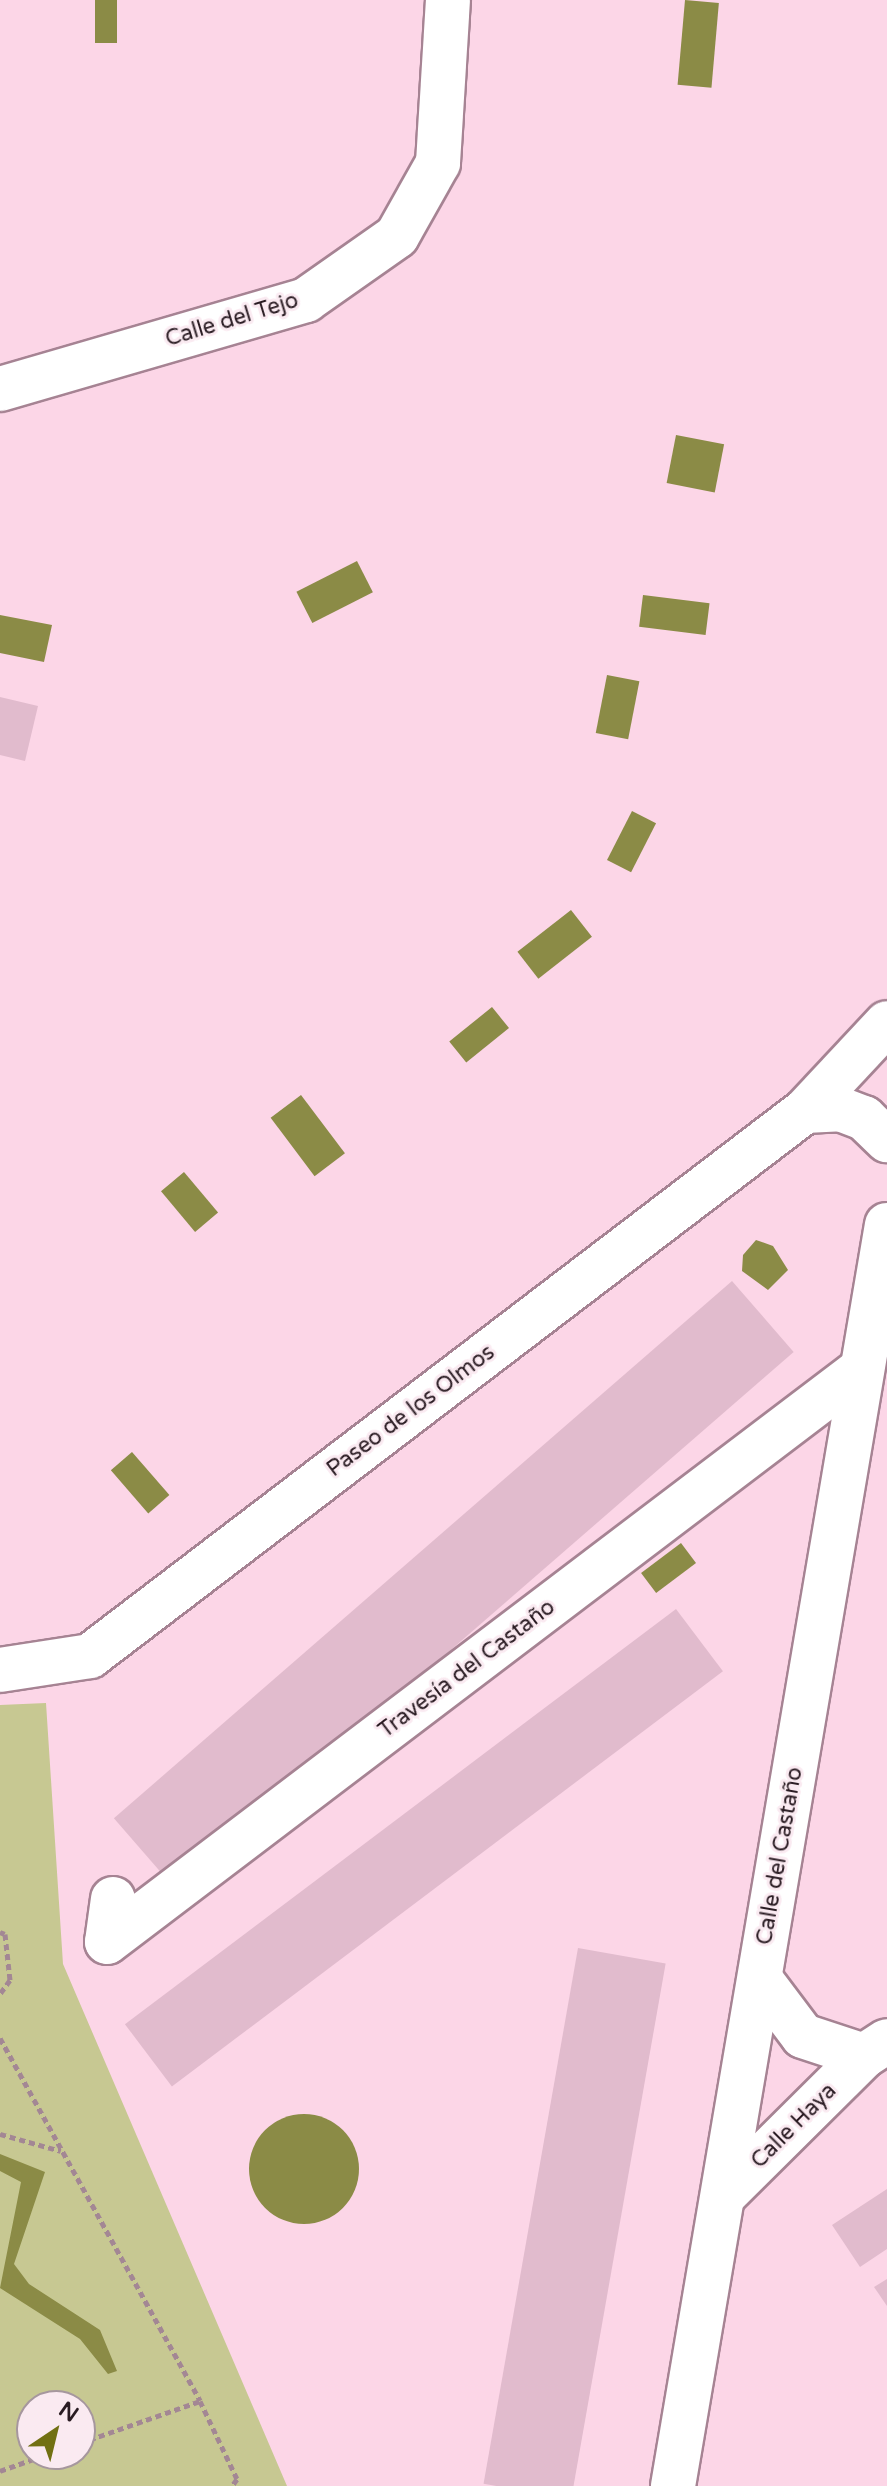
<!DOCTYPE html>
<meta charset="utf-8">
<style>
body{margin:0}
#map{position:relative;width:887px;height:2486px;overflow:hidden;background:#fcd6e7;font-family:"Varela Round",sans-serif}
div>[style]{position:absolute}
.green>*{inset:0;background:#c7c892}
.water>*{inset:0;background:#8b8b46;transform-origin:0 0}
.round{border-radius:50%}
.building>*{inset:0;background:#e1bbcd;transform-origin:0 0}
.path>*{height:5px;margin-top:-2.5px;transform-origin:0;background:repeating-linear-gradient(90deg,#a38794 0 6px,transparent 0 10px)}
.roads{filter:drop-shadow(2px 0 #a68393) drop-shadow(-2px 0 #a68393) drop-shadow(0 2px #a68393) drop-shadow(0 -2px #a68393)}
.minor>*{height:44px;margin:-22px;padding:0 22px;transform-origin:22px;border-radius:22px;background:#fff}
span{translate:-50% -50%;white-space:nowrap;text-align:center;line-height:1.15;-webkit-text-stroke:6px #faeaf1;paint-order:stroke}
.street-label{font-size:22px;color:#291b22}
.north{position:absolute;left:16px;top:2390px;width:80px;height:80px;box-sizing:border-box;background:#faeaf1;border:2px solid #a6979e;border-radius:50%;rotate:35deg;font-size:22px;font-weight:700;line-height:32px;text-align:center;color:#291b22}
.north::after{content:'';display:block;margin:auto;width:28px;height:36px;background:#717012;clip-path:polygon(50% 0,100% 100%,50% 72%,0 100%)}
</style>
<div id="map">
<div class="green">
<div style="clip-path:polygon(evenodd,46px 1703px,63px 1964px,287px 2486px,0 2486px,0 1705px,46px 1703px,32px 2406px,80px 2406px,80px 2454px,32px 2454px,32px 2406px)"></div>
</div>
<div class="water">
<div style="left:95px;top:0;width:22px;height:43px"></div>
<div style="left:685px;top:0;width:34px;height:85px;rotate:5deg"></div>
<div style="left:676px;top:435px;width:49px;height:49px;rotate:11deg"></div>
<div style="left:357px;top:561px;width:35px;height:68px;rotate:63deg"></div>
<div style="left:643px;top:595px;width:67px;height:32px;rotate:7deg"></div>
<div style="clip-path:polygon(0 615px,52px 625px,44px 662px,0 653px)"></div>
<div style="left:607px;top:675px;width:33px;height:59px;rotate:11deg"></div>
<div style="left:632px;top:811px;width:27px;height:55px;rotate:27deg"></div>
<div style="left:571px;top:910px;width:34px;height:68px;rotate:52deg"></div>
<div style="left:492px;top:1007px;width:27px;height:55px;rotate:51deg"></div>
<div style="left:301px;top:1095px;width:73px;height:38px;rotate:53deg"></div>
<div style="left:184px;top:1172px;width:53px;height:30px;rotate:50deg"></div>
<div style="clip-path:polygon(756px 1240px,773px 1246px,788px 1270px,768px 1290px,742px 1271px,743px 1255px)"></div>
<div style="left:132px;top:1452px;width:57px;height:28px;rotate:49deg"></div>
<div style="left:681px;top:1543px;width:25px;height:50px;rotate:53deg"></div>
<div class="round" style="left:249px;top:2114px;width:110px;height:110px"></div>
<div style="clip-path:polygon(0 2154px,45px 2172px,14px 2264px,29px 2284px,100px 2330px,117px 2371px,108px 2374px,80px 2339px,0 2288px,21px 2182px,0 2171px)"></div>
</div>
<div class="building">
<div style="clip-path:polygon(0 697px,38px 706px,25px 761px,0 755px)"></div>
<div style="left:732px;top:1281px;width:94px;height:819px;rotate:49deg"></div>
<div style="left:676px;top:1609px;width:78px;height:690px;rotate:53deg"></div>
<div style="left:578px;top:1948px;width:89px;height:544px;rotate:10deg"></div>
<div style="clip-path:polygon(887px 2189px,887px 2249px,860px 2267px,832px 2225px)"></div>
<div style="clip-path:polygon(887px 2279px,887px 2306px,874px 2287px)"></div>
</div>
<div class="path">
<div style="left:0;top:1932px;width:5px;rotate:22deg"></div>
<div style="left:5px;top:1934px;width:46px;rotate:83.8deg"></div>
<div style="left:10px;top:1980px;width:17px;rotate:126deg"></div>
<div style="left:0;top:2038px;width:414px;rotate:61.1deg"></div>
<div style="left:0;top:2134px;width:63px;rotate:15.6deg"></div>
<div style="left:80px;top:2443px;width:127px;rotate:-19.3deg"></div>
<div style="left:200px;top:2401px;width:86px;rotate:64.6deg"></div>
<div style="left:237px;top:2479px;width:9px;rotate:126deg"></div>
<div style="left:0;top:2471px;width:51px;rotate:-19.5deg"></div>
</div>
<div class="roads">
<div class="minor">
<div style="left:0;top:389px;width:319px;rotate:-16.2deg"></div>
<div style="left:306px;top:300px;width:111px;rotate:-35.1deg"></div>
<div style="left:397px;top:236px;width:84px;rotate:-60.7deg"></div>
<div style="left:438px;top:163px;width:163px;rotate:-86.5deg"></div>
<div style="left:805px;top:1111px;width:35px;rotate:-3deg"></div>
<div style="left:840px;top:1109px;width:26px;rotate:21deg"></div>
<div style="left:864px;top:1118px;width:32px;rotate:44deg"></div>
<div style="left:0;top:1670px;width:91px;rotate:-8.8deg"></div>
<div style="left:90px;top:1656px;width:899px;rotate:-37.32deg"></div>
<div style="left:805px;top:1111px;width:120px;rotate:-47deg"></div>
<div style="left:113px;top:1899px;width:43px;rotate:97.9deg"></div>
<div style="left:107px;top:1942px;width:948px;rotate:-37.2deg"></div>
<div style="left:760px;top:1979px;width:71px;rotate:53deg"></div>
<div style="left:803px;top:2036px;width:64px;rotate:18.2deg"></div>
<div style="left:723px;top:2196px;width:199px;rotate:-44.8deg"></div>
<div style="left:864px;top:2056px;width:27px;rotate:-33deg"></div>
<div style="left:673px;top:2486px;width:1279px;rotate:-80.37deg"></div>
</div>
</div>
<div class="street-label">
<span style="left:232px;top:320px;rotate:-17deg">Calle del Tejo</span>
<span style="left:411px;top:1411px;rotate:-37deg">Paseo de los Olmos</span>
<span style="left:467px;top:1669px;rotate:-37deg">Travesía del Castaño</span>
<span style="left:780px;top:1856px;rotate:-80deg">Calle del Castaño</span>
<span style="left:794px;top:2126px;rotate:-45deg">Calle Haya</span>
</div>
<div class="north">N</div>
</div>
